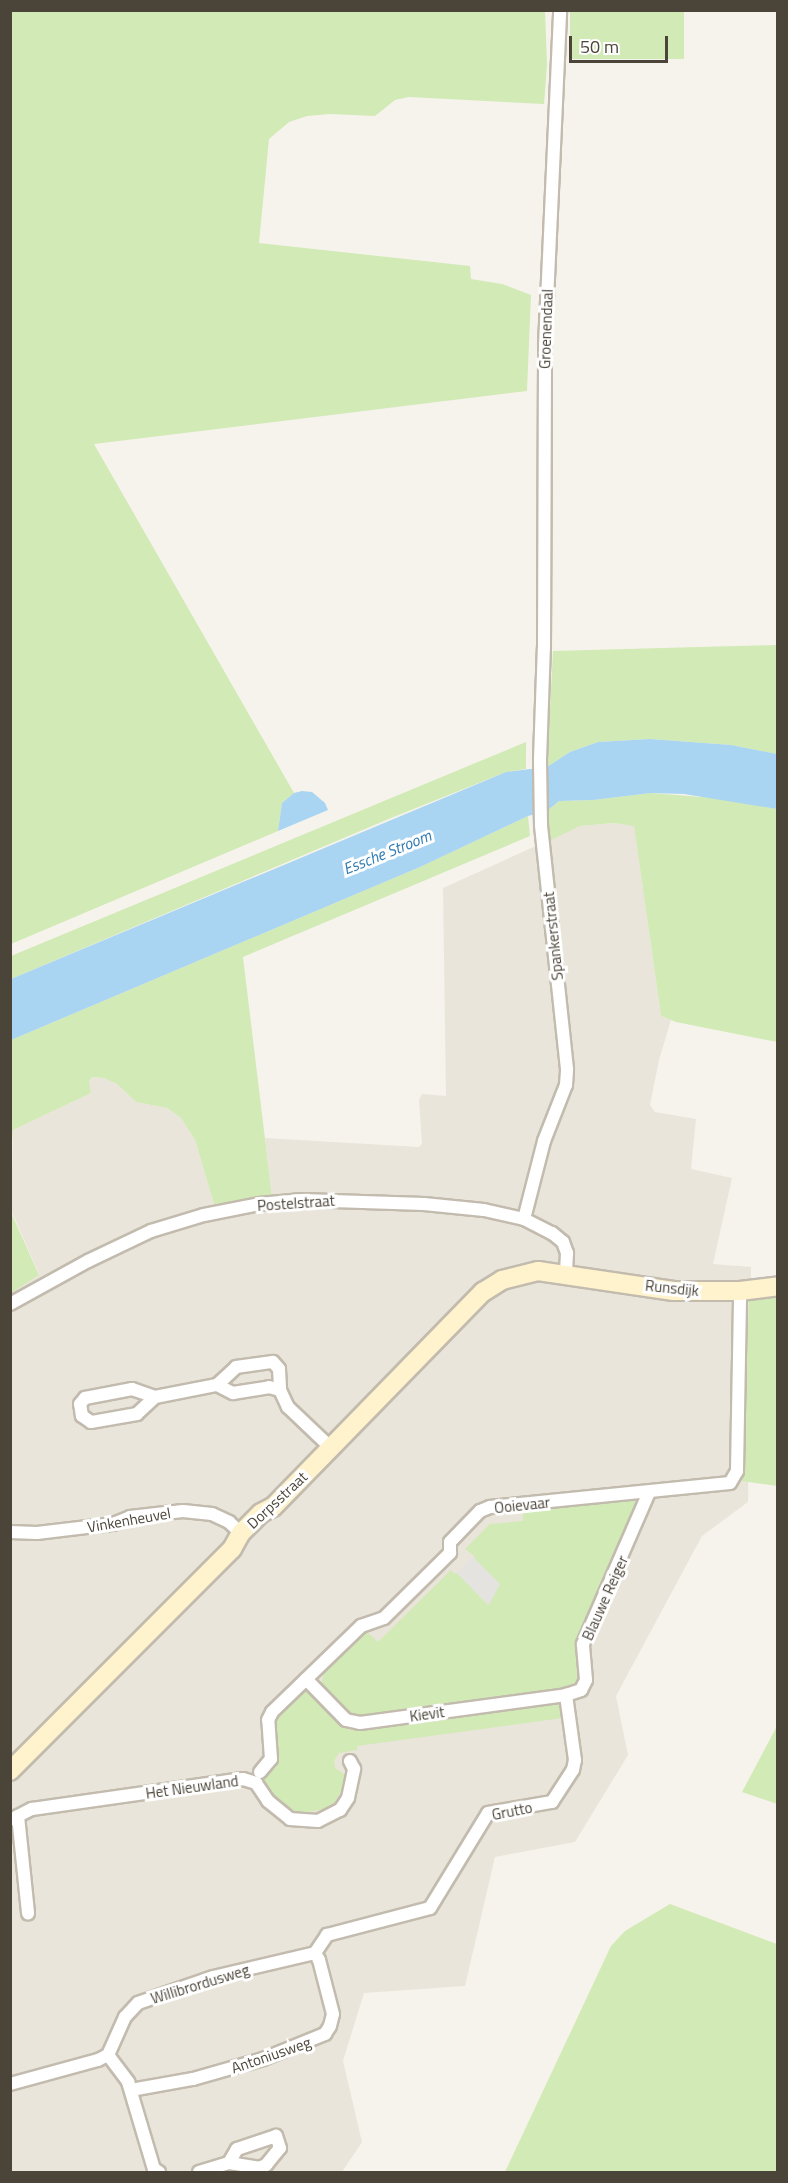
<!DOCTYPE html>
<style>
body{margin:0}
#map{position:relative;width:788px;height:2183px;overflow:hidden;background:#f6f3ec;font-family:"Titillium Web",sans-serif}
div>[style]{position:absolute}
.residential>*{inset:0;background:#eae5da}
.green>*{inset:0;background:#d2eab5;transform-origin:0 0}
.parking>*{inset:0;background:#e5e3e0}
.water>*{inset:0;background:#a9d4f2}
.roads{filter:drop-shadow(2px 0 #c2bbae) drop-shadow(-2px 0 #c2bbae) drop-shadow(0 2px #c2bbae) drop-shadow(0 -2px #c2bbae)}
.street>*{height:12px;margin:-6px;padding:0 6px;transform-origin:6px;border-radius:6px;background:#fff}
.secondary>*{height:18px;margin:-9px;padding:0 9px;transform-origin:9px;border-radius:9px;background:#fff3cd}
span{translate:-50% -50%;white-space:nowrap;text-align:center;line-height:1.15;-webkit-text-stroke:6px #fff;paint-order:stroke}
.street-label{font-size:15px;color:#4b4439}
.water-label{font-size:16px;color:#2e7ab2;font-style:italic}
.frame{position:absolute;inset:0;border:12px solid #4b4439;pointer-events:none}
.scale{position:absolute;left:569px;top:36px;width:99px;height:27px;box-sizing:border-box;border:3px solid #4b4439;border-top:0;padding-left:8px;font-size:18px;line-height:21px;white-space:nowrap;color:#4b4439;-webkit-text-stroke:4px #fff;paint-order:stroke}
</style>
<div id="map">
<div class="residential">
<div style="clip-path:polygon(614px 823px,634px 825px,661px 1016px,671px 1020px,659px 1060px,650px 1105px,655px 1112px,696px 1119px,691px 1169px,732px 1178px,713px 1264px,751px 1267px,748px 1502px,702px 1536px,616px 1696px,628px 1755px,575px 1842px,495px 1857px,465px 1986px,364px 1993px,343px 2061px,362px 2142px,342px 2172px,11px 2172px,10px 1293px,39px 1274px,11px 1210px,13px 1130px,91px 1093px,89px 1081px,92px 1077px,104px 1078px,117px 1084px,136px 1102px,167px 1108px,181px 1118px,195px 1140px,214px 1204px,272px 1197px,265px 1138px,419px 1147px,422px 1144px,419px 1100px,422px 1094px,446px 1096px,443px 888px,580px 826px)"></div>
</div>
<div class="green">
<div style="clip-path:polygon(11px 11px,545px 11px,547px 65px,544px 104px,409px 97px,395px 100px,375px 116px,330px 114px,307px 116px,289px 122px,269px 139px,259px 243px,470px 266px,471px 279px,502px 284px,531px 295px,527px 391px,94px 444px,294px 793px,282px 803px,278px 831px,11px 944px)"></div>
<div style="left:570px;top:11px;width:114px;height:48px"></div>
<div style="clip-path:polygon(777px 645px,777px 754px,731px 745px,650px 739px,598px 742px,570px 752px,547px 767px,553px 651px)"></div>
<div style="clip-path:polygon(526px 742px,526px 769px,506px 772px,391px 818px,11px 979px,11px 956px)"></div>
<div style="clip-path:polygon(651px 793px,727px 799px,777px 809px,777px 1042px,676px 1022px,661px 1016px,634px 826px,614px 823px,580px 826px,547px 842px,547px 811px,559px 801px,593px 800px)"></div>
<div style="clip-path:polygon(528px 816px,530px 836px,243px 957px,272px 1197px,214px 1204px,195px 1140px,181px 1118px,167px 1108px,136px 1102px,117px 1084px,104px 1078px,92px 1077px,89px 1081px,91px 1093px,13px 1130px,11px 1154px,11px 1040px,420px 867px)"></div>
<div style="clip-path:polygon(10px 1210px,39px 1275px,11px 1293px,10px 1293px)"></div>
<div style="clip-path:polygon(777px 1296px,777px 1486px,742px 1481px,749px 1300px)"></div>
<div style="clip-path:polygon(633px 1499px,639px 1509px,618px 1545px,578px 1637px,575px 1646px,580px 1680px,577px 1686px,357px 1718px,349px 1716px,321px 1687px,323px 1675px,367px 1632px,378px 1642px,451px 1570px,455px 1574px,457px 1573px,488px 1605px,474px 1556px,465px 1549px,490px 1524px,523px 1521px,523px 1509px)"></div>
<div style="clip-path:polygon(304px 1690px,313px 1693px,350px 1730px,554px 1701px,562px 1707px,563px 1718px,357px 1746px,357px 1750px,339px 1753px,334px 1761px,335px 1768px,347px 1776px,348px 1781px,335px 1801px,337px 1804px,328px 1812px,325px 1809px,302px 1813px,300px 1817px,290px 1813px,290px 1810px,273px 1794px,269px 1795px,264px 1780px,277px 1757px,274px 1718px)"></div>
<div style="clip-path:polygon(777px 1726px,777px 1804px,742px 1792px)"></div>
<div style="clip-path:polygon(670px 1904px,777px 1944px,777px 2172px,505px 2172px,611px 1946px,625px 1931px)"></div>
</div>
<div class="parking">
<div style="clip-path:polygon(473px 1557px,500px 1584px,489px 1605px,457px 1573px)"></div>
</div>
<div class="water">
<div style="clip-path:polygon(650px 739px,731px 745px,777px 754px,777px 809px,684px 794px,651px 793px,593px 800px,559px 801px,547px 811px,528px 816px,420px 867px,11px 1040px,11px 979px,506px 772px,547px 767px,570px 752px,598px 742px)"></div>
<div style="clip-path:polygon(302px 791px,312px 792px,325px 803px,328px 810px,278px 831px,282px 803px,294px 793px)"></div>
</div>
<div class="roads">
<div class="street">
<div style="left:524px;top:1219px;width:81px;rotate:-75.6deg"></div>
<div style="left:544px;top:1141px;width:60px;rotate:-68.6deg"></div>
<div style="left:566px;top:1085px;width:16px;rotate:-86deg"></div>
<div style="left:567px;top:1069px;width:245px;rotate:-96.1deg"></div>
<div style="left:541px;top:825px;width:66px;rotate:-90.9deg"></div>
<div style="left:540px;top:759px;width:112px;rotate:-88deg"></div>
<div style="left:544px;top:647px;width:302px;rotate:-89.8deg"></div>
<div style="left:545px;top:345px;width:335px;rotate:-87.4deg"></div>
<div style="left:10px;top:1304px;width:89px;rotate:-28.9deg"></div>
<div style="left:88px;top:1261px;width:70px;rotate:-25.5deg"></div>
<div style="left:151px;top:1231px;width:55px;rotate:-16.8deg"></div>
<div style="left:204px;top:1215px;width:56px;rotate:-11.3deg"></div>
<div style="left:259px;top:1204px;width:43px;rotate:-5.3deg"></div>
<div style="left:302px;top:1200px;width:122px;rotate:1.9deg"></div>
<div style="left:424px;top:1204px;width:60px;rotate:5.7deg"></div>
<div style="left:484px;top:1210px;width:41px;rotate:12.7deg"></div>
<div style="left:524px;top:1219px;width:31px;rotate:27deg"></div>
<div style="left:552px;top:1233px;width:14px;rotate:39deg"></div>
<div style="left:563px;top:1242px;width:12px;rotate:70deg"></div>
<div style="left:567px;top:1253px;width:20px;rotate:93deg"></div>
<div style="left:217px;top:1385px;width:26px;rotate:-43deg"></div>
<div style="left:236px;top:1367px;width:37px;rotate:-8deg"></div>
<div style="left:273px;top:1362px;width:9px;rotate:49deg"></div>
<div style="left:279px;top:1369px;width:21px;rotate:87deg"></div>
<div style="left:155px;top:1397px;width:25px;rotate:137deg"></div>
<div style="left:137px;top:1414px;width:47px;rotate:170.1deg"></div>
<div style="left:91px;top:1422px;width:11px;rotate:-146deg"></div>
<div style="left:82px;top:1416px;width:12px;rotate:-99deg"></div>
<div style="left:80px;top:1404px;width:8px;rotate:-50deg"></div>
<div style="left:85px;top:1398px;width:48px;rotate:-10.8deg"></div>
<div style="left:132px;top:1389px;width:24px;rotate:19deg"></div>
<div style="left:155px;top:1397px;width:63px;rotate:-11deg"></div>
<div style="left:217px;top:1385px;width:18px;rotate:27deg"></div>
<div style="left:233px;top:1393px;width:36px;rotate:-9deg"></div>
<div style="left:269px;top:1387px;width:11px;rotate:15deg"></div>
<div style="left:280px;top:1390px;width:19px;rotate:65deg"></div>
<div style="left:288px;top:1407px;width:59px;rotate:43.6deg"></div>
<div style="left:10px;top:1532px;width:27px;rotate:2deg"></div>
<div style="left:37px;top:1533px;width:77px;rotate:-6.8deg"></div>
<div style="left:113px;top:1524px;width:18px;rotate:-22deg"></div>
<div style="left:130px;top:1517px;width:53px;rotate:-6.5deg"></div>
<div style="left:183px;top:1511px;width:29px;rotate:6deg"></div>
<div style="left:212px;top:1514px;width:19px;rotate:25deg"></div>
<div style="left:229px;top:1522px;width:16px;rotate:43deg"></div>
<div style="left:306px;top:1679px;width:57px;rotate:45.7deg"></div>
<div style="left:346px;top:1720px;width:14px;rotate:12deg"></div>
<div style="left:360px;top:1723px;width:208px;rotate:-7.7deg"></div>
<div style="left:566px;top:1695px;width:16px;rotate:-18deg"></div>
<div style="left:581px;top:1690px;width:11px;rotate:-63deg"></div>
<div style="left:586px;top:1680px;width:36px;rotate:-95deg"></div>
<div style="left:583px;top:1644px;width:166px;rotate:-66.5deg"></div>
<div style="left:260px;top:1772px;width:17px;rotate:-50deg"></div>
<div style="left:271px;top:1759px;width:39px;rotate:-94deg"></div>
<div style="left:268px;top:1720px;width:9px;rotate:-63deg"></div>
<div style="left:272px;top:1712px;width:124px;rotate:-44deg"></div>
<div style="left:361px;top:1626px;width:24px;rotate:-19deg"></div>
<div style="left:384px;top:1618px;width:93px;rotate:-44.6deg"></div>
<div style="left:450px;top:1553px;width:11px;rotate:-90deg"></div>
<div style="left:450px;top:1542px;width:43px;rotate:-45.9deg"></div>
<div style="left:480px;top:1511px;width:11px;rotate:-22deg"></div>
<div style="left:490px;top:1507px;width:241px;rotate:-5.7deg"></div>
<div style="left:730px;top:1483px;width:14px;rotate:-60deg"></div>
<div style="left:737px;top:1471px;width:180px;rotate:-89deg"></div>
<div style="left:18px;top:1816px;width:98px;rotate:84.1deg"></div>
<div style="left:10px;top:1820px;width:25px;rotate:-27deg"></div>
<div style="left:32px;top:1809px;width:213px;rotate:-8.1deg"></div>
<div style="left:243px;top:1779px;width:14px;rotate:17deg"></div>
<div style="left:256px;top:1783px;width:22px;rotate:56deg"></div>
<div style="left:268px;top:1801px;width:28px;rotate:39deg"></div>
<div style="left:290px;top:1819px;width:28px;rotate:4deg"></div>
<div style="left:318px;top:1821px;width:25px;rotate:-27deg"></div>
<div style="left:340px;top:1810px;width:14px;rotate:-56deg"></div>
<div style="left:348px;top:1798px;width:30px;rotate:-78deg"></div>
<div style="left:354px;top:1769px;width:9px;rotate:-117deg"></div>
<div style="left:108px;top:2055px;width:34px;rotate:53deg"></div>
<div style="left:128px;top:2082px;width:91px;rotate:73.4deg"></div>
<div style="left:154px;top:2169px;width:6px;rotate:31deg"></div>
<div style="left:10px;top:2084px;width:91px;rotate:-15.3deg"></div>
<div style="left:98px;top:2060px;width:11px;rotate:-27deg"></div>
<div style="left:108px;top:2055px;width:42px;rotate:-65.9deg"></div>
<div style="left:125px;top:2017px;width:19px;rotate:-47deg"></div>
<div style="left:138px;top:2003px;width:79px;rotate:-19.1deg"></div>
<div style="left:213px;top:1977px;width:105px;rotate:-13.2deg"></div>
<div style="left:315px;top:1953px;width:22px;rotate:-56deg"></div>
<div style="left:327px;top:1935px;width:106px;rotate:-14.7deg"></div>
<div style="left:430px;top:1908px;width:111px;rotate:-58.6deg"></div>
<div style="left:488px;top:1813px;width:65px;rotate:-9.8deg"></div>
<div style="left:552px;top:1802px;width:38px;rotate:-57deg"></div>
<div style="left:573px;top:1770px;width:10px;rotate:-79deg"></div>
<div style="left:575px;top:1760px;width:66px;rotate:-97.9deg"></div>
<div style="left:131px;top:2090px;width:63px;rotate:-10.1deg"></div>
<div style="left:193px;top:2079px;width:73px;rotate:-15.9deg"></div>
<div style="left:263px;top:2059px;width:67px;rotate:-22deg"></div>
<div style="left:325px;top:2034px;width:9px;rotate:-58deg"></div>
<div style="left:330px;top:2026px;width:12px;rotate:-76deg"></div>
<div style="left:333px;top:2014px;width:56px;rotate:-104.5deg"></div>
<div style="left:319px;top:1960px;width:8px;rotate:-120deg"></div>
<div style="left:199px;top:2172px;width:31px;rotate:-17deg"></div>
<div style="left:229px;top:2163px;width:30px;rotate:9deg"></div>
<div style="left:259px;top:2168px;width:8px;rotate:-23deg"></div>
<div style="left:266px;top:2165px;width:22px;rotate:-51deg"></div>
<div style="left:280px;top:2148px;width:13px;rotate:-108deg"></div>
<div style="left:276px;top:2136px;width:41px;rotate:161.6deg"></div>
<div style="left:237px;top:2149px;width:16px;rotate:120deg"></div>
</div>
<div class="secondary">
<div style="left:10px;top:1771px;width:314px;rotate:-45deg"></div>
<div style="left:232px;top:1549px;width:18px;rotate:-61deg"></div>
<div style="left:241px;top:1533px;width:28px;rotate:-45deg"></div>
<div style="left:261px;top:1513px;width:13px;rotate:-27deg"></div>
<div style="left:273px;top:1507px;width:301px;rotate:-45.7deg"></div>
<div style="left:483px;top:1292px;width:22px;rotate:-32deg"></div>
<div style="left:502px;top:1280px;width:37px;rotate:-14deg"></div>
<div style="left:538px;top:1271px;width:137px;rotate:8.4deg"></div>
<div style="left:674px;top:1291px;width:66px"></div>
<div style="left:740px;top:1291px;width:38px;rotate:-7deg"></div>
</div>
</div>
<div class="street-label">
<span style="left:546px;top:329px;rotate:-88deg">Groenendaal</span>
<span style="left:553px;top:936px;rotate:-96deg">Spankerstraat</span>
<span style="left:296px;top:1203px;rotate:-4deg">Postelstraat</span>
<span style="left:672px;top:1288px;rotate:6deg">Runsdijk</span>
<span style="left:277px;top:1500px;rotate:-43deg">Dorpsstraat</span>
<span style="left:522px;top:1505px;rotate:-6deg">Ooievaar</span>
<span style="left:129px;top:1520px;rotate:-10deg">Vinkenheuvel</span>
<span style="left:605px;top:1598px;rotate:-66deg">Blauwe Reiger</span>
<span style="left:427px;top:1714px;rotate:-8deg">Kievit</span>
<span style="left:192px;top:1787px;rotate:-8deg">Het Nieuwland</span>
<span style="left:512px;top:1811px;rotate:-11deg">Grutto</span>
<span style="left:200px;top:1984px;rotate:-17deg">Willibrordusweg</span>
<span style="left:271px;top:2055px;rotate:-19deg">Antoniusweg</span>
</div>
<div class="water-label">
<span style="left:387px;top:852px;rotate:-22deg">Essche Stroom</span>
</div>
<div class="frame"></div>
<div class="scale">50 m</div>
</div>
